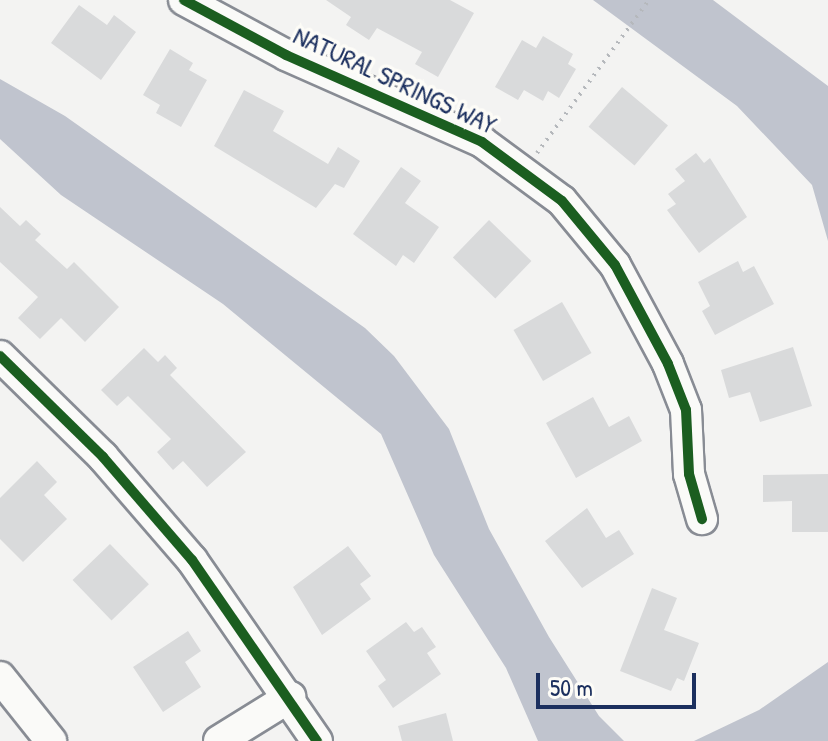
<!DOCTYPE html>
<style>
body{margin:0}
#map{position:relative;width:828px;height:741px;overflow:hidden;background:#f3f3f2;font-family:"Patrick Hand",sans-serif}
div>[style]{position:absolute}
.water>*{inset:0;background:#c0c4ce}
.building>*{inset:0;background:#d9dadb;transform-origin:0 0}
.path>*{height:4px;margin-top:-2px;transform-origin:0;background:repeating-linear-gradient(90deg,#b5b8bc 0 2px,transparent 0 8px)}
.roads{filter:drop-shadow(2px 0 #888c94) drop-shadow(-2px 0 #888c94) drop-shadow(0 2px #888c94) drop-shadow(0 -2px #888c94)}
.minor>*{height:30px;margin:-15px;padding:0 15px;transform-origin:15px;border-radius:15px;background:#fafaf8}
.cycleway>*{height:10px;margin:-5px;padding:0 5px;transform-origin:5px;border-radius:5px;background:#1b5e20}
span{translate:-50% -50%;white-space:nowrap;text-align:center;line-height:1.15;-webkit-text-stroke:7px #fdfcf7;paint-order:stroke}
.street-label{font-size:26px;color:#1b2f5e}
.scale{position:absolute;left:536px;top:673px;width:160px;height:36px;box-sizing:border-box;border:4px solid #1b2f5e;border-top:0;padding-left:10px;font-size:24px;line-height:28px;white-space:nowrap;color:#1b2f5e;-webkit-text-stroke:6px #fdfcf7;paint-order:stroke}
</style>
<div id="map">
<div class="water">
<div style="clip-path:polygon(593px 0,713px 0,828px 86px,828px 241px,812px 185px,737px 106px)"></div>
<div style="clip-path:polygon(0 79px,65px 116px,365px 328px,394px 356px,449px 429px,489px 529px,549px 637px,599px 716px,624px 741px,538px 741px,506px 668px,434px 555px,381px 434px,223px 304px,61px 195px,0 139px)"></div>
<div style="clip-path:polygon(828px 662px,828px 741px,694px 741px,759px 710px)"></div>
</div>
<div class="building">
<div style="clip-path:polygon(326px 0,450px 0,474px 13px,438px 77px,415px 64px,422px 52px,377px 28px,369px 40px,346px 25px,351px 17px)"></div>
<div style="clip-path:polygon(79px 5px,107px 25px,114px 15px,136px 32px,101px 80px,51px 43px)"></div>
<div style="clip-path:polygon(543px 36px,573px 54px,568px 64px,576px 69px,559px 98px,548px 91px,543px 101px,524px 90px,518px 100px,495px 87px,522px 40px,536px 48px)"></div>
<div style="clip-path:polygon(170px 49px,193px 63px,189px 70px,207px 80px,181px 127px,156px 113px,160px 105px,143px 95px)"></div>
<div style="left:622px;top:87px;width:60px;height:52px;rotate:40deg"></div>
<div style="clip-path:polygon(244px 90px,284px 111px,273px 131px,328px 164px,338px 147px,360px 161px,344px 188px,335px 184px,316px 208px,214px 146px)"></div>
<div style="clip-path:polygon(696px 153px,704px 163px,710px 158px,747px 217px,699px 253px,667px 210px,676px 204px,668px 194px,685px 181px,675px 169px)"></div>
<div style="clip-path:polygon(401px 167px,421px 181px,405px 203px,439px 227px,414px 263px,403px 255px,396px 266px,353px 234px)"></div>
<div style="clip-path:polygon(0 207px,20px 226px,26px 220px,41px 234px,35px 240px,67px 269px,74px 262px,119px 307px,85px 342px,61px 318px,40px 339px,18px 318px,38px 297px,0 262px)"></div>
<div style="left:489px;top:220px;width:59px;height:52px;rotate:44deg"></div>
<div style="clip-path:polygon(738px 261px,743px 272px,754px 266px,774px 304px,715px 335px,702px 311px,710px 306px,698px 282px)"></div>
<div style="left:562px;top:302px;width:59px;height:56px;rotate:60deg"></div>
<div style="clip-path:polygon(793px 347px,812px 406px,760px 422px,750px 392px,729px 398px,721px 370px)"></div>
<div style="clip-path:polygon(144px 348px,158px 362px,165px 355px,177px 368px,170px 375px,246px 452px,207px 487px,183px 461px,173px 470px,157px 452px,171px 439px,128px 396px,117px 406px,101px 390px)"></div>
<div style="clip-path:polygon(593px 397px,609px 427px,629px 416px,642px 441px,576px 478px,546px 423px)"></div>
<div style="clip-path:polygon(37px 461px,57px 482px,44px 495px,67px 519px,23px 562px,0 539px,0 498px)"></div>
<div style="clip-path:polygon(828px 474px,828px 532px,792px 532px,792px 501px,763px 502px,763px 475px)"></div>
<div style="clip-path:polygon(587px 508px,606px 538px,619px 530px,634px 554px,582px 588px,545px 541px)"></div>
<div style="left:110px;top:544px;width:56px;height:52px;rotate:46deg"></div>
<div style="clip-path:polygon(348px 546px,371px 576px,360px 584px,371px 599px,322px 635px,293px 587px)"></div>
<div style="clip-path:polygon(652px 588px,677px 598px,664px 630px,699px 643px,684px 681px,677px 678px,671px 691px,620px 671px)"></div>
<div style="clip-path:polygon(406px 622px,414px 632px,422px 627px,436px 647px,427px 653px,441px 674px,393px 708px,378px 686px,386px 680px,366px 651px)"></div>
<div style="clip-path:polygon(188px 631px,201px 651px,185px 662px,201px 687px,163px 712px,133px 667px)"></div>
<div style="clip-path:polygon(446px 713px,453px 741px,402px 741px,398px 726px)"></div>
</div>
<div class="path">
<div style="left:537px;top:153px;width:190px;rotate:-53.8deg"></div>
</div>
<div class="roads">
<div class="minor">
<div style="left:184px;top:0;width:116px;rotate:28.3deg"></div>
<div style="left:286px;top:55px;width:214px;rotate:23.9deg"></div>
<div style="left:482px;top:142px;width:99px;rotate:36.4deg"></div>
<div style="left:562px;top:201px;width:83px;rotate:50.4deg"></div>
<div style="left:615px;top:265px;width:112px;rotate:61.8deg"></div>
<div style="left:668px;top:364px;width:49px;rotate:68.6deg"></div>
<div style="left:686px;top:410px;width:64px;rotate:87.3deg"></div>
<div style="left:689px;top:474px;width:47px;rotate:73.9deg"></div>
<div style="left:0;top:356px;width:144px;rotate:44.4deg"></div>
<div style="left:103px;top:457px;width:136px;rotate:49.2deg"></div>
<div style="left:192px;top:560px;width:220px;rotate:55.4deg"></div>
<div style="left:0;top:677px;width:82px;rotate:51.4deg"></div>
<div style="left:219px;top:741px;width:84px;rotate:-31.8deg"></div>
</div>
</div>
<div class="cycleway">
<div style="left:184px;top:0;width:116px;rotate:28.3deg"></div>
<div style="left:286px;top:55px;width:214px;rotate:23.9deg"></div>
<div style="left:482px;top:142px;width:99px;rotate:36.4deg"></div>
<div style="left:562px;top:201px;width:83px;rotate:50.4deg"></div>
<div style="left:615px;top:265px;width:112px;rotate:61.8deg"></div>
<div style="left:668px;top:364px;width:49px;rotate:68.6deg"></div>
<div style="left:686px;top:410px;width:64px;rotate:87.3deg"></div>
<div style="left:689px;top:474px;width:47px;rotate:73.9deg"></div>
<div style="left:0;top:356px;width:144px;rotate:44.4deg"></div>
<div style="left:103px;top:457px;width:136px;rotate:49.2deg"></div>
<div style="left:192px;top:560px;width:220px;rotate:55.4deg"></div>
</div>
<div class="street-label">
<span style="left:395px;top:80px;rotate:25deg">NATURAL SPRINGS WAY</span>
</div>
<div class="scale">50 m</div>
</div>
